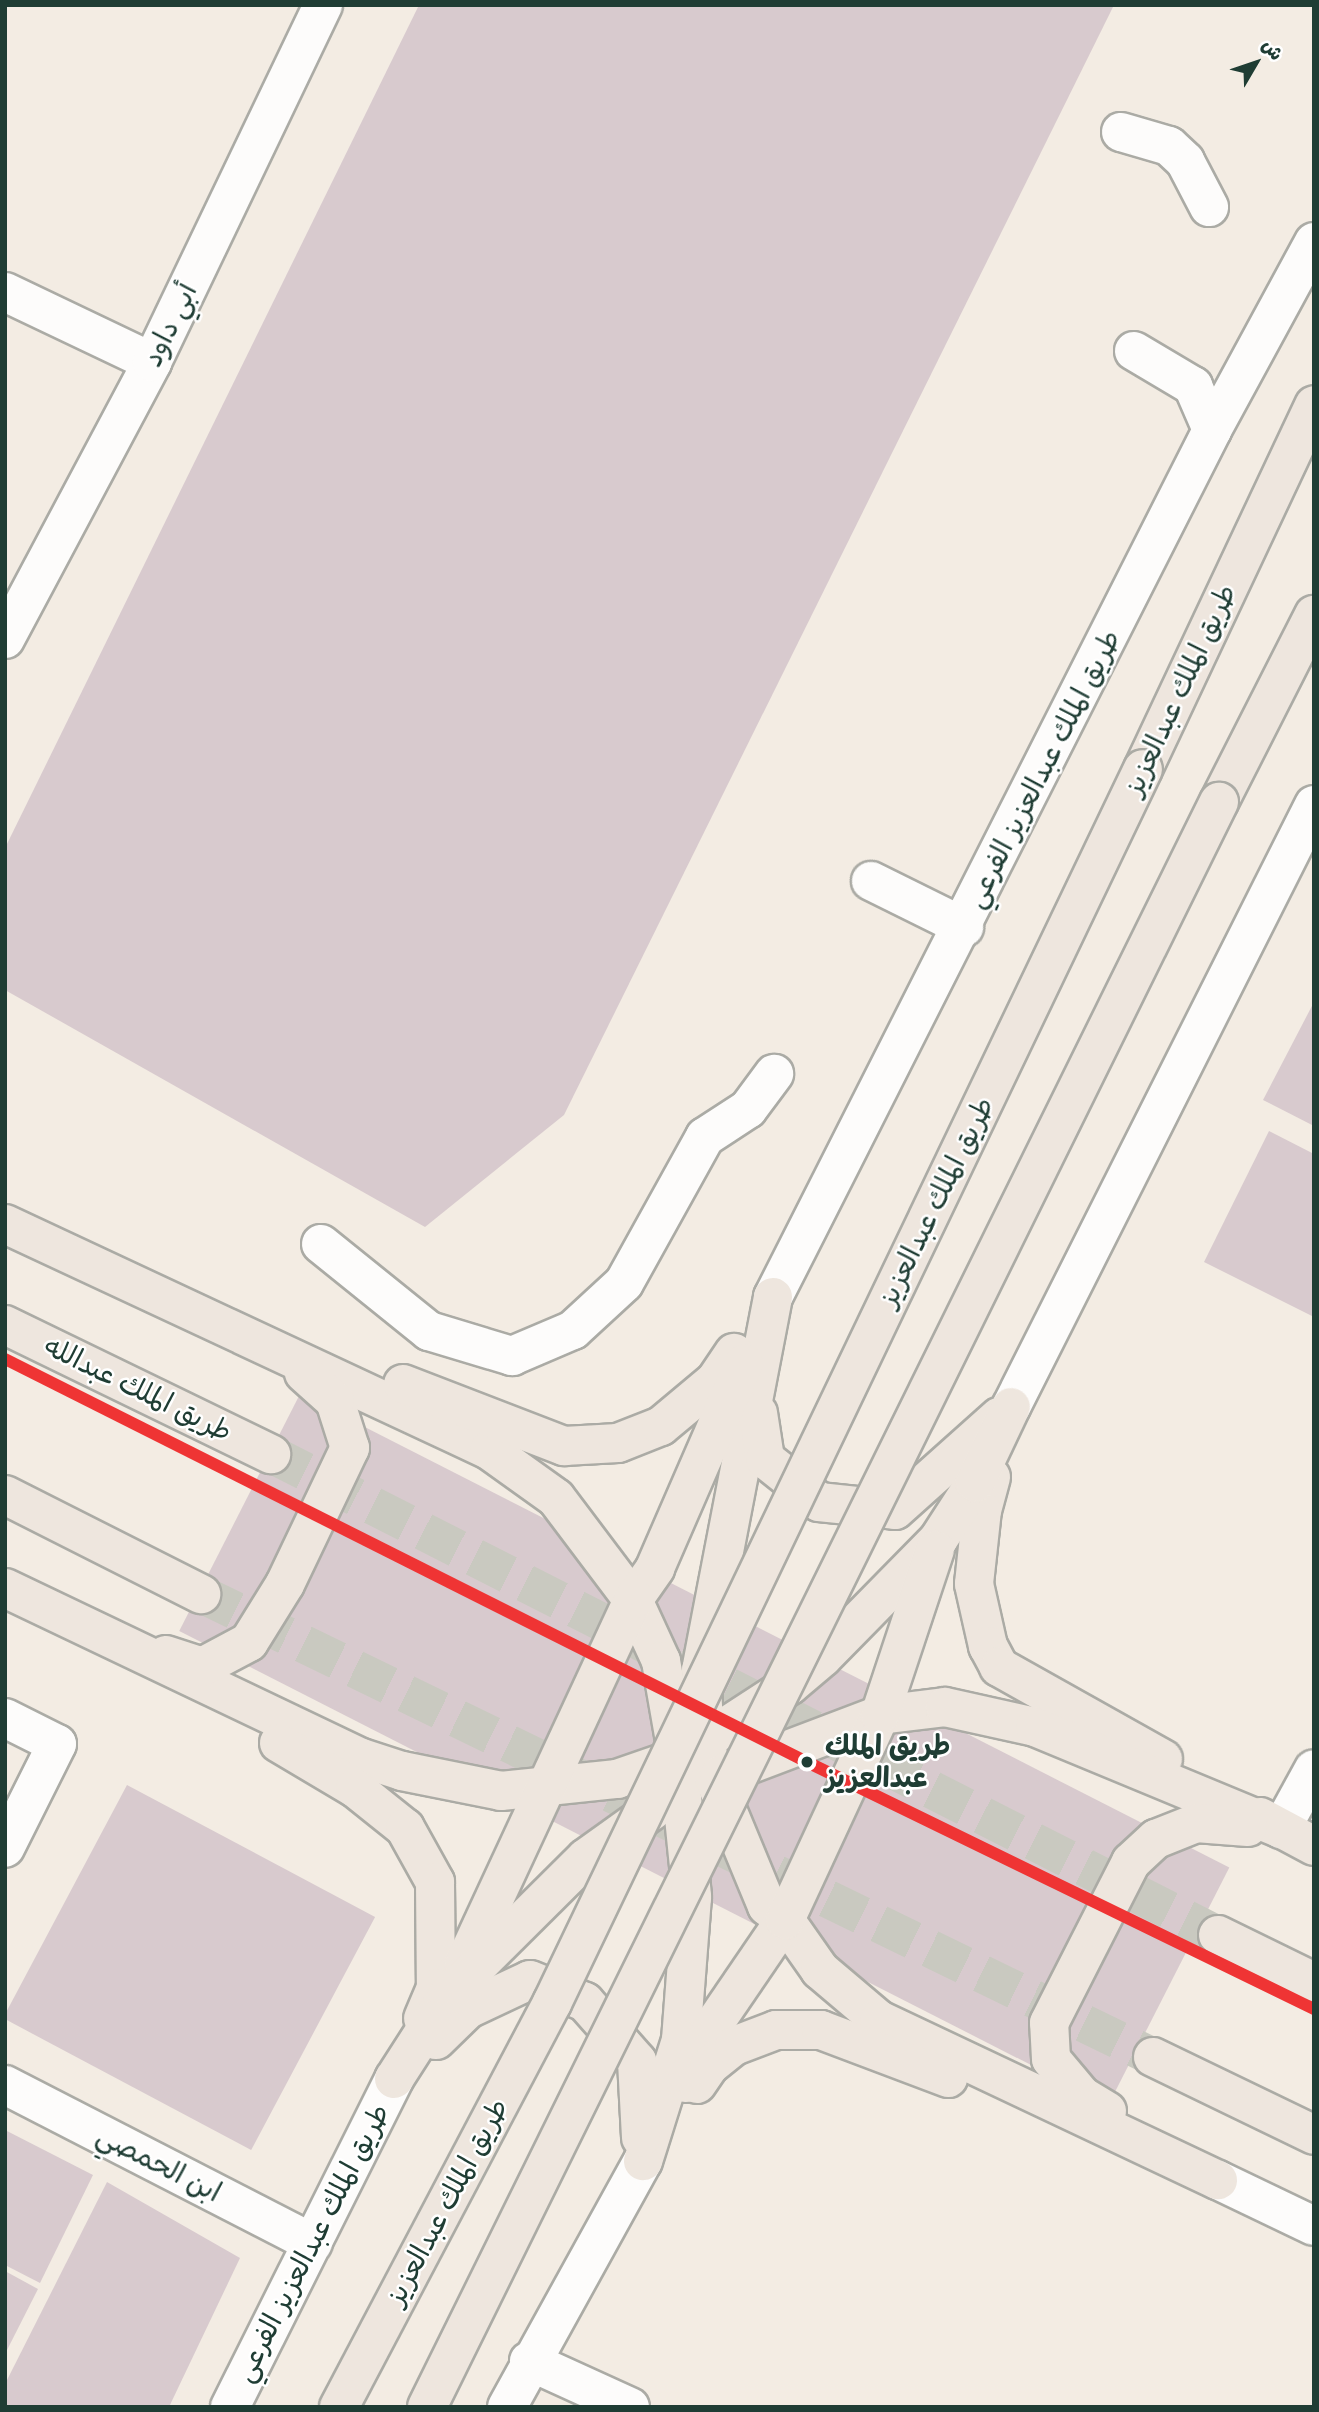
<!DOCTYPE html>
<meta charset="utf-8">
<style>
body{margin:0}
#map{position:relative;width:1319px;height:2412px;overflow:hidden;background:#f3ece3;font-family:Caveat,"Playpen Sans Arabic",sans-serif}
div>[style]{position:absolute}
.building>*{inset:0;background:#d8cace;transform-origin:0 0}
.highway-tunnel>*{height:38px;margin-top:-19px;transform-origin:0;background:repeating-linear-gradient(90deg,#c9c9c0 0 38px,transparent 0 57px)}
.roads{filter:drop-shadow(2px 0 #ababa5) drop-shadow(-2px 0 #ababa5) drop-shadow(0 2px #ababa5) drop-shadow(0 -2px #ababa5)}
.minor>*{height:38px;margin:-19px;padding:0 19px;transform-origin:19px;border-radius:19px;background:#fdfcfb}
.major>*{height:38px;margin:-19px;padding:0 19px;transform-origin:19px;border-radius:19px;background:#eee6de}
.highway>*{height:38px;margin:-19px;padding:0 19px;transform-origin:19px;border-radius:19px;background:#eee6de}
.bridges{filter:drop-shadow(2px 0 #ababa5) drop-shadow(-2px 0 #ababa5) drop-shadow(0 2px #ababa5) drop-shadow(0 -2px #ababa5)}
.major-bridge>*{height:38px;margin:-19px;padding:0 19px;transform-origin:19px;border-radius:19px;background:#eee6de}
.metro-1>*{height:12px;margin:-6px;padding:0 6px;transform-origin:6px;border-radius:6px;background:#ef3434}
.dots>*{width:19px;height:19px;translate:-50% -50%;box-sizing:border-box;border:4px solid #fff;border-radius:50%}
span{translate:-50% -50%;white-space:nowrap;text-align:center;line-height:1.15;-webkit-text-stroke:5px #fff;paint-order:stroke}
.street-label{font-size:28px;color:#1f3d34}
.stop-label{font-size:28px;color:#1f3d34;font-weight:700}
.left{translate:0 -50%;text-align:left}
.frame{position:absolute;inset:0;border:7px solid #1f3d34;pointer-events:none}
.north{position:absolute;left:1221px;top:28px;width:70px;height:70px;-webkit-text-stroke:5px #fff;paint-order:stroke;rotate:51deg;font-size:19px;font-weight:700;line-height:28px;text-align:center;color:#1f3d34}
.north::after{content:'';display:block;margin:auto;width:24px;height:32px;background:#1f3d34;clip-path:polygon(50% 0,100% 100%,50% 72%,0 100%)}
</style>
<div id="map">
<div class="building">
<div style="clip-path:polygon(419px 5px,1114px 5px,564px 1115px,425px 1227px,5px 990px,5px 848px)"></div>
<div style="clip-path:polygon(1314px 1002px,1314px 1126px,1263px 1100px)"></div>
<div style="clip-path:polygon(1269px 1131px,1314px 1154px,1314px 1317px,1204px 1262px)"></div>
<div style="left:300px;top:1394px;width:1043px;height:266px;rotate:27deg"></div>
<div style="left:127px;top:1785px;width:281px;height:264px;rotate:28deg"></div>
<div style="clip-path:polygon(5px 2130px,93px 2175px,40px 2283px,5px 2265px)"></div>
<div style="clip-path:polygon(107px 2182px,240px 2258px,169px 2407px,5px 2407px,5px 2384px)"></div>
<div style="clip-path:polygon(5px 2271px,38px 2289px,5px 2354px)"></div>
</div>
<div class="highway-tunnel">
<div style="left:271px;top:1454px;width:1062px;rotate:26.93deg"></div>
<div style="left:201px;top:1594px;width:526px;rotate:25.93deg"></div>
<div style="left:725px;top:1849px;width:476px;rotate:25.9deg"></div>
</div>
<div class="roads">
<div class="minor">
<div style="left:1121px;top:132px;width:50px;rotate:16.3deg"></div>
<div style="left:1169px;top:146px;width:22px;rotate:43deg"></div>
<div style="left:1185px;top:161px;width:52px;rotate:62.4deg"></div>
<div style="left:5px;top:292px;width:163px;rotate:25.5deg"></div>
<div style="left:1134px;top:351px;width:69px;rotate:30.7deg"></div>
<div style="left:1193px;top:386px;width:48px;rotate:66.6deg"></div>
<div style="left:5px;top:639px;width:314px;rotate:-62deg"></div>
<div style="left:152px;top:362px;width:396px;rotate:-64.4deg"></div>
<div style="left:871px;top:881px;width:104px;rotate:26.3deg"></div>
<div style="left:321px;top:1244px;width:139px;rotate:38.9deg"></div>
<div style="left:429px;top:1331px;width:87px;rotate:16.8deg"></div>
<div style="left:512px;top:1356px;width:66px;rotate:-23.1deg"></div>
<div style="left:573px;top:1330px;width:69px;rotate:-42.7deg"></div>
<div style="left:624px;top:1283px;width:167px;rotate:-61deg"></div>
<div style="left:705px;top:1137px;width:51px;rotate:-33.1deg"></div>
<div style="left:748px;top:1109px;width:44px;rotate:-53.4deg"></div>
<div style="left:773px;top:1297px;width:972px;rotate:-63.14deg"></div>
<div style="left:1212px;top:430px;width:214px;rotate:-61.5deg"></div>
<div style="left:1011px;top:1407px;width:674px;rotate:-63.28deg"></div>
<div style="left:5px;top:1718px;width:58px;rotate:26.6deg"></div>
<div style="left:57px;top:1744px;width:116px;rotate:116.6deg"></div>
<div style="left:1281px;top:1829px;width:68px;rotate:-61.2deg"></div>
<div style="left:5px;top:2085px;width:346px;rotate:27.2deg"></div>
<div style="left:1218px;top:2180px;width:106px;rotate:25.6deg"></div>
<div style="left:529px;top:2361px;width:111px;rotate:24.5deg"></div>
<div style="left:230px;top:2407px;width:367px;rotate:-63.4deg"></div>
<div style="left:507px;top:2407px;width:281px;rotate:-61.1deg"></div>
</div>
<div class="major">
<div style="left:1143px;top:769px;width:402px;rotate:-64.8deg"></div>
<div style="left:1219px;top:802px;width:210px;rotate:-63.1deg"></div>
<div style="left:5px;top:1224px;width:534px;rotate:25.03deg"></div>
<div style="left:489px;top:1450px;width:82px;rotate:35.6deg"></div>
<div style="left:556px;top:1498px;width:128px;rotate:53deg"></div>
<div style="left:633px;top:1600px;width:67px;rotate:65.3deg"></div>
<div style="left:661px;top:1661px;width:98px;rotate:80.1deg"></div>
<div style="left:678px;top:1758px;width:140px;rotate:84.2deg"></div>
<div style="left:692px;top:1897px;width:143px;rotate:94.4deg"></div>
<div style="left:681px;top:2040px;width:127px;rotate:107.4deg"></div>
<div style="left:773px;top:1297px;width:380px;rotate:100.9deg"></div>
<div style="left:701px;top:1670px;width:72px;rotate:86.8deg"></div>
<div style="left:705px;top:1742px;width:37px;rotate:76deg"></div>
<div style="left:714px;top:1778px;width:139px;rotate:67.5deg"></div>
<div style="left:767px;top:1906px;width:23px;rotate:38deg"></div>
<div style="left:785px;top:1920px;width:61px;rotate:55deg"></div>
<div style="left:820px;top:1970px;width:77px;rotate:40.3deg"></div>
<div style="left:879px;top:2020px;width:375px;rotate:25.3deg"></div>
<div style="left:403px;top:1384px;width:173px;rotate:21.1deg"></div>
<div style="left:564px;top:1446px;width:54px;rotate:-3.2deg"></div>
<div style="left:618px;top:1443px;width:46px;rotate:-21.6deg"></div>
<div style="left:661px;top:1426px;width:70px;rotate:-39.8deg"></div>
<div style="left:715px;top:1381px;width:34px;rotate:-56deg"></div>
<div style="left:758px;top:1413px;width:47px;rotate:81.3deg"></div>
<div style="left:765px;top:1459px;width:69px;rotate:38.5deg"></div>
<div style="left:819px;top:1502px;width:76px;rotate:6deg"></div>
<div style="left:895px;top:1510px;width:140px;rotate:-41.8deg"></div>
<div style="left:991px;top:1477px;width:34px;rotate:105deg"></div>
<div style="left:982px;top:1510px;width:74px;rotate:96.2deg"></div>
<div style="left:974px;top:1584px;width:64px;rotate:77.3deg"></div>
<div style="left:988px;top:1646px;width:24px;rotate:62deg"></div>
<div style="left:999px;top:1667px;width:188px;rotate:29.3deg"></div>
<div style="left:5px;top:1588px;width:395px;rotate:25.5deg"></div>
<div style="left:362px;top:1758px;width:42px;rotate:18deg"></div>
<div style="left:402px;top:1771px;width:101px;rotate:11.4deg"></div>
<div style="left:501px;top:1791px;width:117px;rotate:-5.9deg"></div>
<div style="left:617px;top:1779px;width:65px;rotate:-19deg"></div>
<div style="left:678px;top:1758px;width:134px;rotate:-33.1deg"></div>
<div style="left:790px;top:1685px;width:43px;rotate:-40.3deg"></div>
<div style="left:823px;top:1657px;width:164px;rotate:-45.5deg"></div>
<div style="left:938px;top:1540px;width:68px;rotate:-57deg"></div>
<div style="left:975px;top:1483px;width:84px;rotate:-64.7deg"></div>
<div style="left:166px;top:1655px;width:38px;rotate:18deg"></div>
<div style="left:202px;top:1667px;width:53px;rotate:-28deg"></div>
<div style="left:249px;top:1642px;width:68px;rotate:-58.2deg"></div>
<div style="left:285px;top:1584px;width:151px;rotate:-64.5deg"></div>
<div style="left:350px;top:1448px;width:49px;rotate:-107.7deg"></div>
<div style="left:335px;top:1401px;width:42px;rotate:-137.9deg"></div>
<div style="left:279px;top:1743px;width:88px;rotate:30.6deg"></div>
<div style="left:355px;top:1788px;width:64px;rotate:38.7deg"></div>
<div style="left:405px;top:1828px;width:62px;rotate:60.9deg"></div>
<div style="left:435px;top:1882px;width:106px;rotate:89.5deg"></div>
<div style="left:436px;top:1988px;width:33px;rotate:113deg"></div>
<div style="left:719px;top:1776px;width:172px;rotate:-20.8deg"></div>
<div style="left:880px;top:1715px;width:65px;rotate:-7deg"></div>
<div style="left:945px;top:1707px;width:92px;rotate:12.5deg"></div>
<div style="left:1035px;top:1727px;width:266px;rotate:22.5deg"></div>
<div style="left:1260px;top:1817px;width:61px;rotate:28.2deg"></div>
<div style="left:464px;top:1964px;width:401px;rotate:-65.1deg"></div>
<div style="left:633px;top:1600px;width:39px;rotate:-55deg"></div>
<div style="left:655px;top:1568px;width:223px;rotate:-66.5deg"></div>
<div style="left:436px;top:2040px;width:45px;rotate:-44.1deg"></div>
<div style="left:468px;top:2009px;width:68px;rotate:-25.1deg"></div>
<div style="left:530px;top:1980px;width:59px;rotate:21.8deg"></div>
<div style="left:585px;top:2002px;width:79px;rotate:48.6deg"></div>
<div style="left:637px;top:2061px;width:77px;rotate:87deg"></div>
<div style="left:394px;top:2079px;width:100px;rotate:-57.3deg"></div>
<div style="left:448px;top:1995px;width:194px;rotate:-44.8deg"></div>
<div style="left:586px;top:1858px;width:82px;rotate:-35.6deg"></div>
<div style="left:686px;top:2083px;width:65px;rotate:-64.6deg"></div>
<div style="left:714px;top:2024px;width:126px;rotate:-55.7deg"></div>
<div style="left:785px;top:1920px;width:226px;rotate:-65.1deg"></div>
<div style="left:880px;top:1715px;width:174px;rotate:-71.6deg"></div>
<div style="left:697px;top:2084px;width:22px;rotate:-56deg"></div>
<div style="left:709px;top:2066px;width:32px;rotate:-39deg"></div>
<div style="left:734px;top:2046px;width:45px;rotate:-20.9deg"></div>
<div style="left:776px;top:2030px;width:45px"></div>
<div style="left:821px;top:2030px;width:136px;rotate:20.7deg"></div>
<div style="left:1107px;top:2111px;width:29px;rotate:-149deg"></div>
<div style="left:1082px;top:2096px;width:48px;rotate:-130deg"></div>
<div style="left:1051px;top:2059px;width:36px;rotate:-93deg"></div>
<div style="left:1049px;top:2023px;width:181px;rotate:-63deg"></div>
<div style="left:1131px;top:1862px;width:34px;rotate:-43deg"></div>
<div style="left:1156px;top:1839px;width:43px;rotate:-21.8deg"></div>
<div style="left:1196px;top:1823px;width:52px;rotate:4.4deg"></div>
</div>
<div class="highway">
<div style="left:5px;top:1325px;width:296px;rotate:25.9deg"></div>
<div style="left:5px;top:1495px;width:220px;rotate:26.8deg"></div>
<div style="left:1218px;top:1935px;width:107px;rotate:26.1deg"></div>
<div style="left:1153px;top:2057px;width:179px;rotate:25.8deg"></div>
</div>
</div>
<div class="bridges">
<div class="major-bridge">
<div style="left:339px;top:2407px;width:457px;rotate:-62.2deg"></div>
<div style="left:552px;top:2003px;width:1368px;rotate:-64.41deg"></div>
<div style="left:427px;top:2407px;width:1790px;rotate:-63.74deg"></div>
</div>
</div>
<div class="metro-1">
<div style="left:5px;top:1359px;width:900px;rotate:26.68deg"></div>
<div style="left:809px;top:1763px;width:562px;rotate:25.97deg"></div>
</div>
<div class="dots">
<div style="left:807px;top:1762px;background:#1f3d34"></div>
</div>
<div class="street-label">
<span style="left:170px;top:325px;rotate:-64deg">أبي داود</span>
<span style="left:1180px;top:690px;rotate:-65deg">طريق الملك عبدالعزيز</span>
<span style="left:1043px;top:769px;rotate:-63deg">طريق الملك عبدالعزيز الفرعي</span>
<span style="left:936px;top:1202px;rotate:-64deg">طريق الملك عبدالعزيز</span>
<span style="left:138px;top:1389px;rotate:26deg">طريق الملك عبدالله</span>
<span style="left:159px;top:2164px;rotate:27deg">ابن الحمصي</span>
<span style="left:447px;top:2202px;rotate:-62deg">طريق الملك عبدالعزيز</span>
<span style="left:312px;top:2243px;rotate:-63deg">طريق الملك عبدالعزيز الفرعي</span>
</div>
<div class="stop-label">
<span class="left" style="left:825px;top:1762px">طريق الملك<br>عبدالعزيز</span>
</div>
<div class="frame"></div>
<div class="north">ش</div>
</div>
